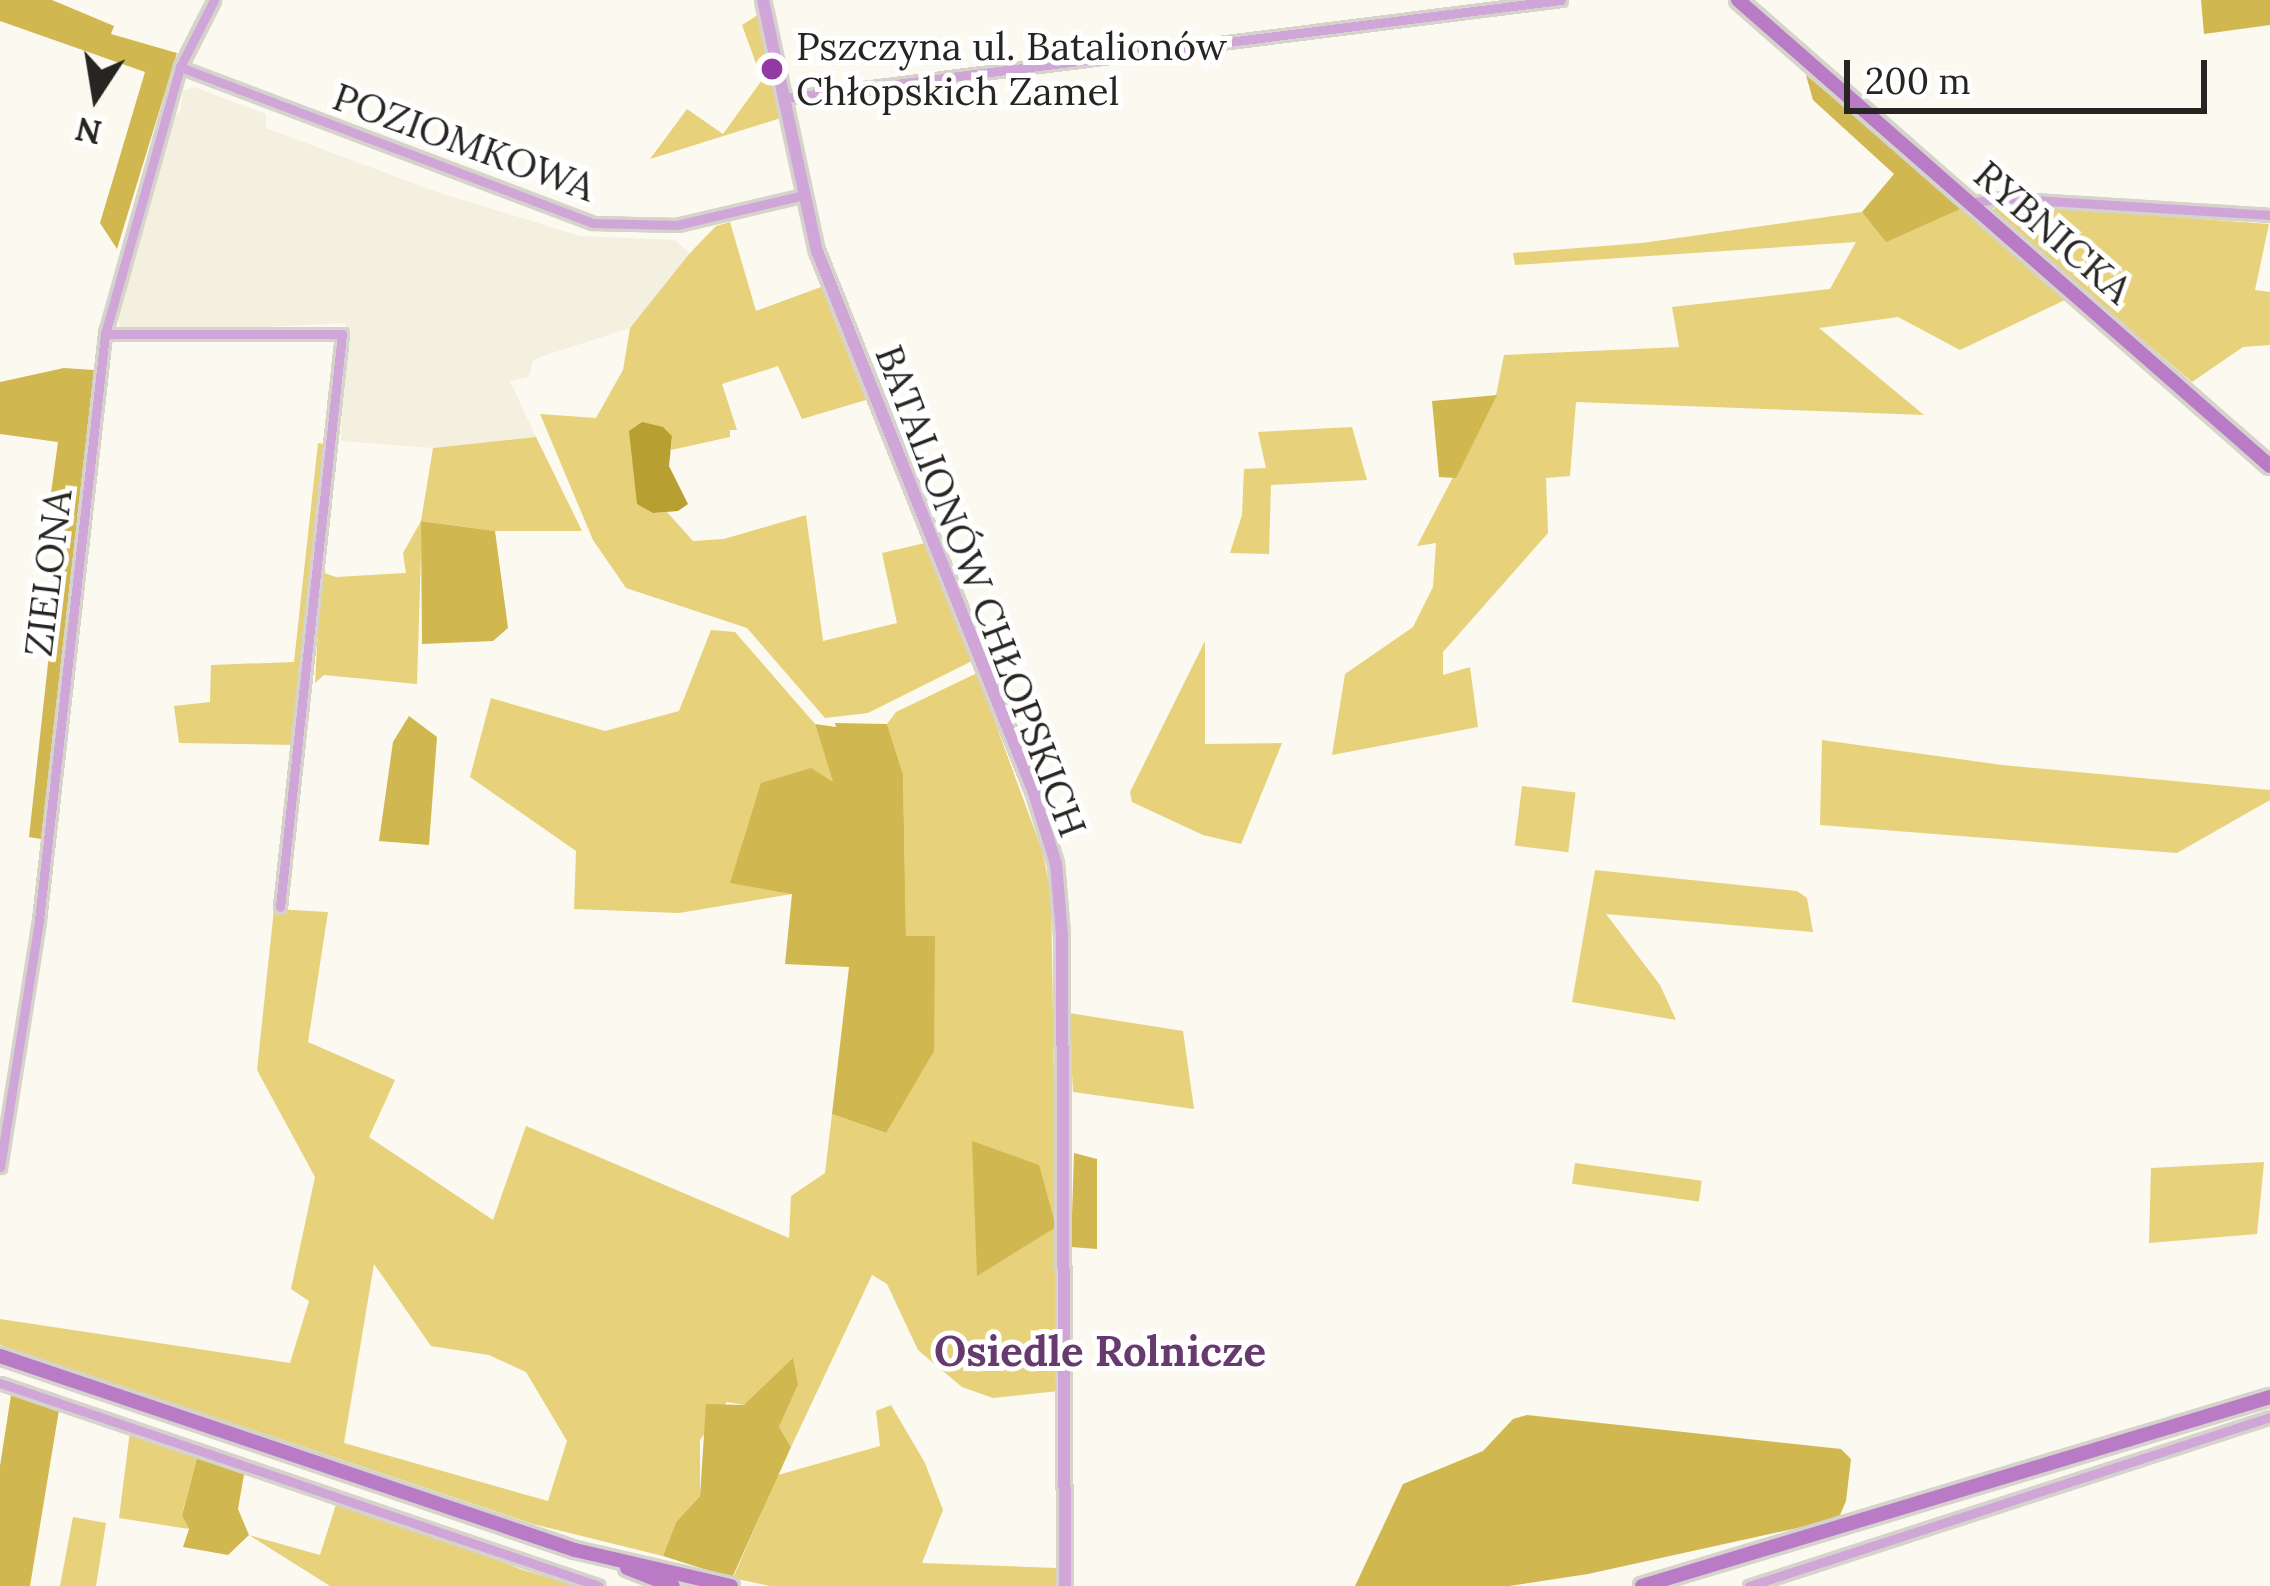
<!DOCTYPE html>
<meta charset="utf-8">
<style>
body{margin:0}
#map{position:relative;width:2270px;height:1586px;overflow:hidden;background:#fbf9f0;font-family:Lora,serif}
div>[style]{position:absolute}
.built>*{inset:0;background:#f4f0df}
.green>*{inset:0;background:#e7d17a;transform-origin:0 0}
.forest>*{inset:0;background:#d0b74f}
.water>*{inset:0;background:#b79f32}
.roads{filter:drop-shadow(3px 0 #d5d3cb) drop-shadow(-3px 0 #d5d3cb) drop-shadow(0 3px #d5d3cb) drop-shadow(0 -3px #d5d3cb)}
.minor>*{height:9px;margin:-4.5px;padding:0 4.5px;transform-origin:4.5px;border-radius:4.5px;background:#d0a6d8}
.tertiary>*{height:12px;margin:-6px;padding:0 6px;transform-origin:6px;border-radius:6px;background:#d0a6d8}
.secondary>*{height:14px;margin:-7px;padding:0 7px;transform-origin:7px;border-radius:7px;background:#ba7bc6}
.dots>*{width:33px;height:33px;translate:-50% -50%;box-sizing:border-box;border:6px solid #fff;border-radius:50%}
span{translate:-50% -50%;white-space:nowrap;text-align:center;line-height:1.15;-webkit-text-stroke:10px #fff;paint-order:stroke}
.poi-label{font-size:39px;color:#262522}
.left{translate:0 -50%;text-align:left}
.street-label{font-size:39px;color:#262522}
.neighbourhood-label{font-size:42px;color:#663a6f;font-weight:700}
.north{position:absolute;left:36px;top:36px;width:120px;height:120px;-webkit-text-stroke:9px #fff;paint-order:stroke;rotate:192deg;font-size:33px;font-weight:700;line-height:48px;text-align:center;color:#262522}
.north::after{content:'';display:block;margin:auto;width:42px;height:54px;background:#262522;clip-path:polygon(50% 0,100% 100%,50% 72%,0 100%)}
.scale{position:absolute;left:1844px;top:60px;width:363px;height:54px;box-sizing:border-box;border:6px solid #262522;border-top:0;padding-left:15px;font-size:36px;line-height:42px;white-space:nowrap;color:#262522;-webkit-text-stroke:9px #fff;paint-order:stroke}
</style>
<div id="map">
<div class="built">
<div style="clip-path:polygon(194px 87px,266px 114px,266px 128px,434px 191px,580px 236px,675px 240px,690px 254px,630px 328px,543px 356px,533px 360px,529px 377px,510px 381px,536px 437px,433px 448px,341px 441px,346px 323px,143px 333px,120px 329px,118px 317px,174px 115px,180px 113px,183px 91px)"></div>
</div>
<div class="green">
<div style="clip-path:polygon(761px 13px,784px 117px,650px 159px,687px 109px,723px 134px,762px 80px,742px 25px)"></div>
<div style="clip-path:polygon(1999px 204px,2269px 224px,2255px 290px,2270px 292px,2270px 345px,2243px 347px,2192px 382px,1992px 211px)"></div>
<div style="clip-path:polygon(1965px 207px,2067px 299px,1960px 350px,1898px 317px,1819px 328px,1924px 415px,1576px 402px,1570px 476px,1546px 478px,1548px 533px,1443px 652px,1443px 675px,1470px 667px,1478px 727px,1332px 755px,1345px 674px,1413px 627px,1433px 587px,1436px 543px,1417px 546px,1496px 395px,1504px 355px,1679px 347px,1672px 307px,1830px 289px,1856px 242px,1515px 265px,1513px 253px,1642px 243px,1862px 212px,1886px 241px)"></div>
<div style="clip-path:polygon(730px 222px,756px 311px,821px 287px,866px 400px,802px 419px,778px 366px,722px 384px,737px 430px,730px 430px,730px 437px,671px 450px,672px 436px,653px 513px,667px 512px,693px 541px,724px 539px,806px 515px,823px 641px,897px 623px,882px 553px,925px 543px,974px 660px,868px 713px,825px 718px,747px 628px,626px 588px,593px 540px,540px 414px,596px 418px,623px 370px,630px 328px,690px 253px,716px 226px)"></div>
<div style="clip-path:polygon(1352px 427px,1367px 480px,1271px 485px,1269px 554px,1230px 553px,1242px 515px,1244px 469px,1266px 468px,1258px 432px)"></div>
<div style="clip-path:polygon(536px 437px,582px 531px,495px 531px,422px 521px,417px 684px,324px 675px,315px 683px,321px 572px,336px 577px,406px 573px,403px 553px,421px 521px,433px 448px)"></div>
<div style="clip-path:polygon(318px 443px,324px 444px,294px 745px,179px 743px,174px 706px,210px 702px,211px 665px,294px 662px)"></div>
<div style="clip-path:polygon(711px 630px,735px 632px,815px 724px,834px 784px,792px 894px,679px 913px,574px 909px,576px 851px,470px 777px,491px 698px,605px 731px,679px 711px)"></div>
<div style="clip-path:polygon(1205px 641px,1205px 744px,1282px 743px,1241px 844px,1203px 835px,1132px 802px,1130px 792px)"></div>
<div style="clip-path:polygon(evenodd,977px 673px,1042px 850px,1051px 892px,1059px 1391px,993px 1398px,962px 1387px,918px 1350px,887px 1284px,872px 1275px,791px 1447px,779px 1427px,798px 1385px,744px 1405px,727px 1402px,700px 1440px,700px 1496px,676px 1522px,663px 1556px,533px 1524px,0 1345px,0 1319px,290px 1363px,309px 1301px,291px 1289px,315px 1177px,257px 1070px,274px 909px,328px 912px,308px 1042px,395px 1080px,369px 1137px,493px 1220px,526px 1126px,789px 1238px,791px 1196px,825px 1173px,832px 1114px,886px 1133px,934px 936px,906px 937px,903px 774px,887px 724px,896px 712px,977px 673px,374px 1264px,431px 1346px,489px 1355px,526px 1372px,567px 1441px,548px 1501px,344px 1443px,374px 1264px)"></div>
<div style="clip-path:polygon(1822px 740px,2002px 765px,2270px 790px,2270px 800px,2177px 853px,1820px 825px)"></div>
<div style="left:1522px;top:786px;width:54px;height:60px;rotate:7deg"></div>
<div style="clip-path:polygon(1595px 870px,1797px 891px,1807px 898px,1813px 932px,1606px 914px,1660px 985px,1676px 1020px,1572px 1002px)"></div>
<div style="clip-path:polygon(1069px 1013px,1183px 1031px,1194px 1109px,1073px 1092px)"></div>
<div style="clip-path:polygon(2264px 1162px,2257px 1234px,2149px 1243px,2151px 1168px)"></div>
<div style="left:1575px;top:1163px;width:128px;height:21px;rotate:8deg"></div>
<div style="clip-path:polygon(891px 1405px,925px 1463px,943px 1510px,922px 1563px,1056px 1568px,1056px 1586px,770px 1586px,733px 1578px,778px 1475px,880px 1446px,876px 1411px)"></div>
<div style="clip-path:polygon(130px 1431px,197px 1458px,182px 1514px,189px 1529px,119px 1518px)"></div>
<div style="clip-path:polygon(338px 1498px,523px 1570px,577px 1586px,330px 1586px,249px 1535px,320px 1555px)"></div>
<div style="clip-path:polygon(73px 1517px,106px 1523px,96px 1586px,60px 1586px)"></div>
</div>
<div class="forest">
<div style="clip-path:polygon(0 0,52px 0,114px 26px,111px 34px,177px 53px,117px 249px,100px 223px,145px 72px,0 21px)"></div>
<div style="clip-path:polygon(2201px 0,2270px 0,2270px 25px,2204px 34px)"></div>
<div style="clip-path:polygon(1806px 75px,1965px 207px,1886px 242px,1862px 212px,1894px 174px,1813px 100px)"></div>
<div style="clip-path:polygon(64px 368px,94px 370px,41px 839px,29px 837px,66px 499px,51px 493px,58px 442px,0 434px,0 382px)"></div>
<div style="clip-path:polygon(1497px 395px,1456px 478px,1439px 477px,1432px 401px)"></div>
<div style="clip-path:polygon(421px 521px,495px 531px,508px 628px,493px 641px,422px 644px)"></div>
<div style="clip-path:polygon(409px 716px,437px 737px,429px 845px,379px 841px,393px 742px)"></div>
<div style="clip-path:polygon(835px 723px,887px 724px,903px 774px,906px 936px,935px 936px,934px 1051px,886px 1133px,832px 1114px,849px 967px,785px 964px,792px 894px,730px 883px,761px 783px,811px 768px,833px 782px,815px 724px,836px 727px)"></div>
<div style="clip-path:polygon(972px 1141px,1039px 1165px,1056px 1227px,977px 1276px)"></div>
<div style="clip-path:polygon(1074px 1153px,1097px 1159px,1097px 1249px,1071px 1247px)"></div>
<div style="clip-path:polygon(793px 1358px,798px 1385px,779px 1427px,791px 1447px,732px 1578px,663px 1556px,676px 1522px,700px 1496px,706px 1404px,744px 1405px)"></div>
<div style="clip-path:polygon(11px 1395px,59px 1410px,30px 1586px,0 1586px,0 1466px)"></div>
<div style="clip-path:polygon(1527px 1415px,1841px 1449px,1851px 1459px,1846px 1501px,1840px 1515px,1825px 1522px,1588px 1574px,1509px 1586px,1355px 1586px,1403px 1484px,1483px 1451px,1513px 1419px)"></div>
<div style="clip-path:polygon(197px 1458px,245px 1469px,238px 1509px,249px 1535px,228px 1555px,183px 1547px,189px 1529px,182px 1515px)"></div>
</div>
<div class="water">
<div style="clip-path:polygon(642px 422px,663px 427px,672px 436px,669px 466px,688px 504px,678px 511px,653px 513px,637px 504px,629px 431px)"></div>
</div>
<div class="roads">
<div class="minor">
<div style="left:180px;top:67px;width:441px;rotate:20.7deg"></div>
<div style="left:593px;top:223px;width:84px;rotate:1.4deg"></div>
<div style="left:677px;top:225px;width:130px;rotate:-13.3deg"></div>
<div style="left:785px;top:98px;width:782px;rotate:-7.2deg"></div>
<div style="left:1970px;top:203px;width:31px;rotate:-9deg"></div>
<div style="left:2001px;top:198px;width:270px;rotate:3.6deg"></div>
<div style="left:105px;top:334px;width:237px"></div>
<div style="left:342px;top:334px;width:576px;rotate:96.18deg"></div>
<div style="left:0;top:1167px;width:250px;rotate:-81deg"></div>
<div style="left:39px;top:920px;width:590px;rotate:-83.57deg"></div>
<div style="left:105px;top:334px;width:277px;rotate:-74.3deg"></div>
<div style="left:180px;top:67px;width:75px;rotate:-63.1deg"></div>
<div style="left:0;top:1383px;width:632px;rotate:18.72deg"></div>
<div style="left:1749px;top:1586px;width:548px;rotate:-17.97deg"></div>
</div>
<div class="tertiary">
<div style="left:763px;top:0;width:257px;rotate:77.9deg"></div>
<div style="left:817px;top:251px;width:584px;rotate:68.18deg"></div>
<div style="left:1034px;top:793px;width:74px;rotate:72.8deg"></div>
<div style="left:1056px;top:864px;width:70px;rotate:85.1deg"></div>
<div style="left:1062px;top:934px;width:652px;rotate:89.74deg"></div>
</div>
<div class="secondary">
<div style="left:1738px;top:0;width:707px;rotate:41.22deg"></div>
<div style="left:0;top:1356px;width:607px;rotate:18.64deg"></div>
<div style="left:575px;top:1550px;width:160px;rotate:13deg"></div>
<div style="left:627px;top:1568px;width:49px;rotate:21.4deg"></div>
<div style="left:1642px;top:1586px;width:656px;rotate:-16.75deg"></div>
</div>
</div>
<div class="dots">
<div style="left:772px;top:69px;background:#9339a4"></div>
</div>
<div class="poi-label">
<span class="left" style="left:796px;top:69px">Pszczyna ul. Batalionów<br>Chłopskich Zamel</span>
</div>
<div class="street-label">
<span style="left:464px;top:142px;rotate:20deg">POZIOMKOWA</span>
<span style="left:2053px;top:232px;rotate:41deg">RYBNICKA</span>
<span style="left:48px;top:573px;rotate:-83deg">ZIELONA</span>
<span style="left:981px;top:591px;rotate:69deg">BATALIONÓW CHŁOPSKICH</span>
</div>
<div class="neighbourhood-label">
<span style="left:1100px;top:1351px">Osiedle Rolnicze</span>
</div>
<div class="north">N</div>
<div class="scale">200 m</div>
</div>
